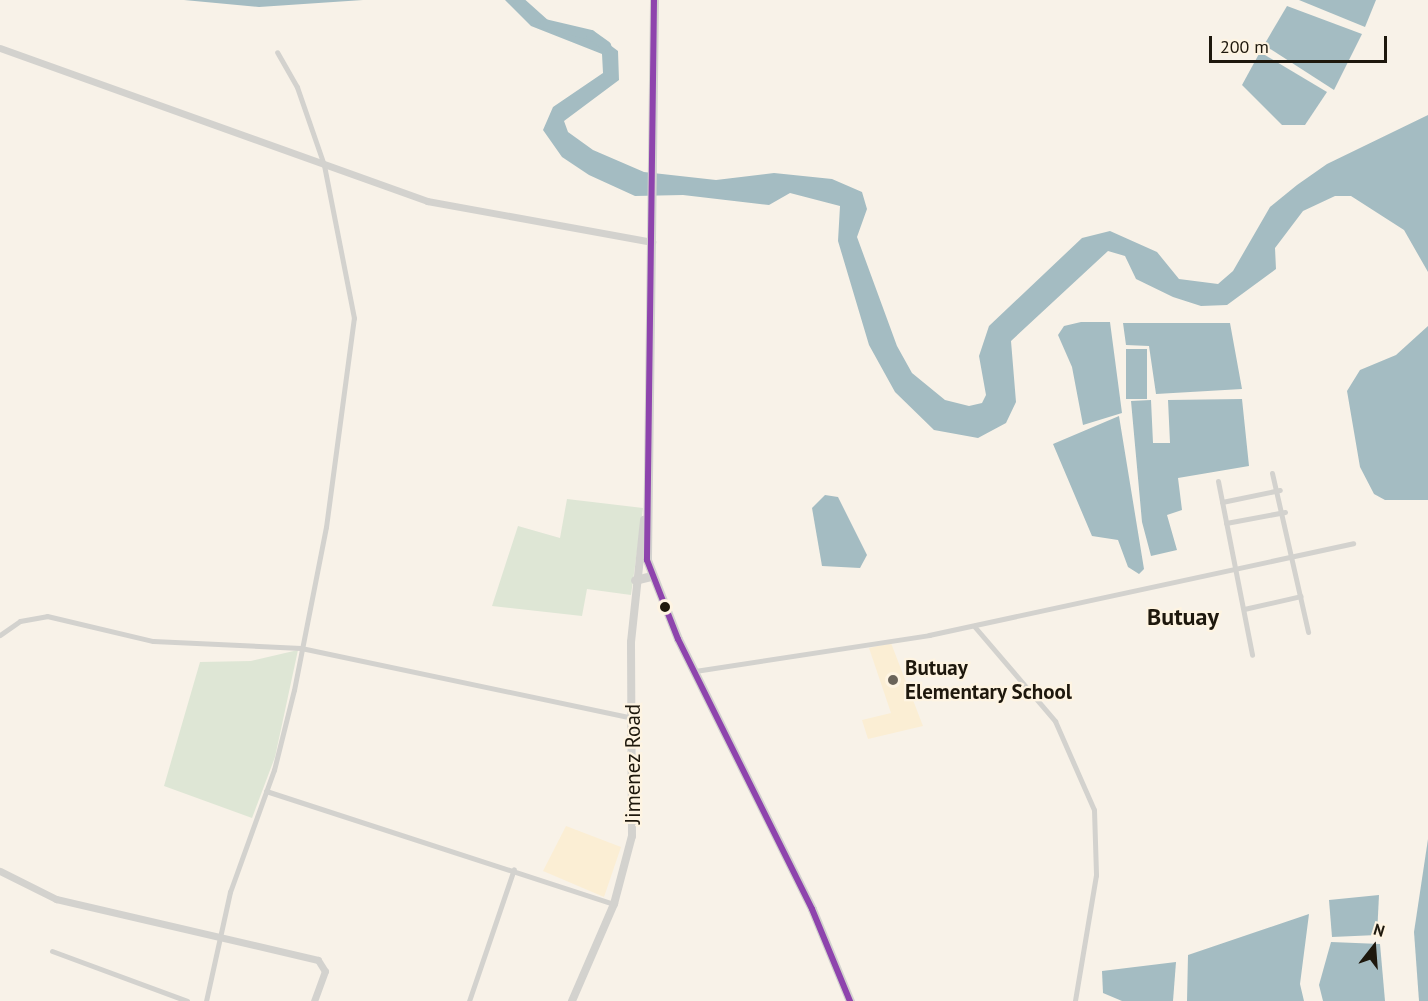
<!DOCTYPE html>
<style>
body{margin:0}
#map{position:relative;width:1428px;height:1001px;overflow:hidden;background:#f8f2e8;font-family:"PT Sans",sans-serif}
div>[style]{position:absolute}
.built>*{inset:0;background:#fbeed4}
.green>*{inset:0;background:#dee6d5}
.water>*{inset:0;background:#a4bcc2;transform-origin:0 0}
.river>*{height:10px;margin:-5px;padding:0 5px;transform-origin:5px;border-radius:5px;background:#a4bcc2}
.minor>*{height:5px;margin:-2.5px;padding:0 2.5px;transform-origin:2.5px;border-radius:2.5px;background:#d3d2ce}
.tertiary>*{height:7px;margin:-3.5px;padding:0 3.5px;transform-origin:3.5px;border-radius:3.5px;background:#d3d2ce}
.secondary>*{height:8px;margin:-4px;padding:0 4px;transform-origin:4px;border-radius:4px;background:#d3d2ce}
.trunk>*{height:9px;margin:-4.5px;padding:0 4.5px;transform-origin:4.5px;border-radius:4.5px;background:#d3d2ce}
.bus-1>*{height:6px;margin:-3px;padding:0 3px;transform-origin:3px;border-radius:3px;background:#8e44ad}
.dots>*{width:16px;height:16px;translate:-50% -50%;box-sizing:border-box;border:3px solid #fef4e2;border-radius:50%}
span{translate:-50% -50%;white-space:nowrap;text-align:center;line-height:1.15;-webkit-text-stroke:4.5px #fef4e2;paint-order:stroke}
.poi-label{font-size:21px;color:#1e180d;font-weight:700}
.left{translate:0 -50%;text-align:left}
.street-label{font-size:21px;color:#1e180d}
.quarter-label{font-size:24px;color:#1e180d;font-weight:700}
.north{position:absolute;left:1344px;top:917px;width:60px;height:60px;-webkit-text-stroke:4px #fef4e2;paint-order:stroke;rotate:17deg;font-size:16px;font-weight:700;line-height:24px;text-align:center;color:#1e180d}
.north::after{content:'';display:block;margin:auto;width:21px;height:27px;background:#1e180d;clip-path:polygon(50% 0,100% 100%,50% 72%,0 100%)}
.scale{position:absolute;left:1209px;top:36px;width:178px;height:27px;box-sizing:border-box;border:3px solid #1e180d;border-top:0;padding-left:8px;font-size:18px;line-height:21px;white-space:nowrap;color:#1e180d;-webkit-text-stroke:4px #fef4e2;paint-order:stroke}
</style>
<div id="map">
<div class="built">
<div style="clip-path:polygon(891px 643px,923px 726px,868px 739px,862px 720px,891px 713px,869px 648px)"></div>
<div style="clip-path:polygon(566px 826px,621px 847px,604px 897px,543px 871px)"></div>
</div>
<div class="green">
<div style="clip-path:polygon(567px 499px,643px 508px,631px 595px,587px 589px,582px 616px,492px 606px,518px 526px,560px 538px)"></div>
<div style="clip-path:polygon(298px 650px,275px 757px,252px 818px,164px 786px,200px 662px,251px 661px)"></div>
</div>
<div class="water">
<div style="clip-path:polygon(184px 0,363px 0,259px 7px)"></div>
<div style="clip-path:polygon(505px 0,514px 0,542px 26px,602px 39px,618px 51px,619px 80px,564px 121px,568px 132px,593px 150px,644px 172px,716px 180px,774px 173px,832px 179px,862px 192px,867px 209px,857px 237px,897px 346px,912px 373px,945px 400px,969px 406px,982px 403px,986px 395px,979px 356px,989px 326px,1082px 238px,1110px 231px,1157px 252px,1179px 279px,1218px 284px,1233px 271px,1270px 207px,1297px 185px,1327px 164px,1428px 115px,1428px 272px,1404px 230px,1351px 196px,1335px 196px,1303px 211px,1275px 248px,1276px 269px,1227px 305px,1201px 306px,1173px 297px,1136px 279px,1125px 256px,1108px 251px,1011px 341px,1016px 402px,1006px 423px,978px 438px,934px 430px,895px 392px,869px 345px,838px 241px,840px 206px,790px 193px,769px 205px,683px 195px,635px 196px,589px 175px,562px 157px,543px 130px,553px 107px,603px 73px,602px 54px,531px 26px)"></div>
<div style="clip-path:polygon(1299px 0,1376px 0,1365px 27px)"></div>
<div style="clip-path:polygon(1287px 6px,1362px 34px,1334px 90px,1264px 45px)"></div>
<div style="clip-path:polygon(1260px 52px,1327px 92px,1305px 125px,1282px 125px,1242px 85px)"></div>
<div style="clip-path:polygon(1081px 322px,1110px 322px,1122px 413px,1083px 425px,1072px 367px,1058px 335px,1064px 326px)"></div>
<div style="clip-path:polygon(1123px 323px,1230px 323px,1242px 389px,1156px 394px,1149px 346px,1126px 345px)"></div>
<div style="clip-path:polygon(1428px 326px,1428px 500px,1385px 500px,1374px 494px,1360px 467px,1347px 391px,1360px 370px,1396px 355px)"></div>
<div style="left:1126px;top:349px;width:21px;height:50px"></div>
<div style="clip-path:polygon(1242px 399px,1249px 466px,1178px 478px,1182px 510px,1167px 515px,1177px 550px,1151px 556px,1142px 522px,1131px 401px,1151px 400px,1153px 443px,1170px 443px,1168px 400px)"></div>
<div style="clip-path:polygon(1119px 416px,1144px 569px,1139px 574px,1128px 567px,1118px 540px,1092px 536px,1053px 444px)"></div>
<div style="clip-path:polygon(825px 495px,838px 497px,867px 555px,860px 568px,822px 566px,812px 508px)"></div>
<div style="clip-path:polygon(1428px 839px,1428px 1001px,1419px 1001px,1414px 932px)"></div>
<div style="clip-path:polygon(1379px 895px,1377px 935px,1332px 937px,1329px 900px)"></div>
<div style="clip-path:polygon(1309px 914px,1300px 984px,1304px 1001px,1187px 1001px,1188px 955px)"></div>
<div style="clip-path:polygon(1331px 942px,1380px 944px,1385px 1001px,1323px 1001px,1319px 985px)"></div>
<div style="clip-path:polygon(1176px 962px,1173px 1001px,1122px 1001px,1103px 993px,1102px 971px)"></div>
</div>
<div class="river">
<div style="left:518px;top:0;width:36px;rotate:42deg"></div>
<div style="left:545px;top:24px;width:47px;rotate:13.4deg"></div>
<div style="left:591px;top:35px;width:19px;rotate:36deg"></div>
</div>
<div class="minor">
<div style="left:1272px;top:473px;width:163px;rotate:77.2deg"></div>
<div style="left:1218px;top:481px;width:177px;rotate:78.9deg"></div>
<div style="left:1222px;top:502px;width:59px;rotate:-11.7deg"></div>
<div style="left:1226px;top:523px;width:60px;rotate:-10.6deg"></div>
<div style="left:1244px;top:609px;width:58px;rotate:-12.8deg"></div>
<div style="left:974px;top:626px;width:125px;rotate:49.5deg"></div>
<div style="left:1055px;top:721px;width:97px;rotate:66.3deg"></div>
<div style="left:1094px;top:810px;width:65px;rotate:88.2deg"></div>
<div style="left:1096px;top:875px;width:128px;rotate:99.5deg"></div>
<div style="left:0;top:635px;width:24px;rotate:-35deg"></div>
<div style="left:20px;top:621px;width:27px;rotate:-10deg"></div>
<div style="left:47px;top:616px;width:109px;rotate:13.3deg"></div>
<div style="left:153px;top:641px;width:148px;rotate:2.7deg"></div>
<div style="left:301px;top:648px;width:338px;rotate:11.9deg"></div>
<div style="left:695px;top:671px;width:237px;rotate:-8.7deg"></div>
<div style="left:929px;top:635px;width:434px;rotate:-12.2deg"></div>
<div style="left:266px;top:791px;width:366px;rotate:18deg"></div>
<div style="left:52px;top:951px;width:144px;rotate:20.3deg"></div>
<div style="left:206px;top:1001px;width:112px;rotate:-77.6deg"></div>
<div style="left:230px;top:892px;width:130px;rotate:-70.2deg"></div>
<div style="left:274px;top:770px;width:82px;rotate:-76deg"></div>
<div style="left:294px;top:690px;width:166px;rotate:-78.9deg"></div>
<div style="left:326px;top:527px;width:211px;rotate:-82.4deg"></div>
<div style="left:354px;top:318px;width:156px;rotate:-101.1deg"></div>
<div style="left:324px;top:165px;width:83px;rotate:-109.1deg"></div>
<div style="left:297px;top:87px;width:40px;rotate:-119.7deg"></div>
<div style="left:469px;top:1001px;width:139px;rotate:-71.2deg"></div>
</div>
<div class="tertiary">
<div style="left:0;top:48px;width:454px;rotate:19.7deg"></div>
<div style="left:427px;top:201px;width:229px;rotate:10.3deg"></div>
<div style="left:0;top:871px;width:63px;rotate:26.6deg"></div>
<div style="left:56px;top:899px;width:269px;rotate:13.1deg"></div>
<div style="left:318px;top:960px;width:13px;rotate:58deg"></div>
<div style="left:325px;top:971px;width:32px;rotate:110deg"></div>
</div>
<div class="secondary">
<div style="left:572px;top:1001px;width:106px;rotate:-66.6deg"></div>
<div style="left:614px;top:904px;width:70px;rotate:-75.2deg"></div>
<div style="left:632px;top:836px;width:194px;rotate:-90.3deg"></div>
<div style="left:631px;top:642px;width:123px;rotate:-83.9deg"></div>
</div>
<div class="trunk">
<div style="left:654px;top:0;width:560px;rotate:90.72deg"></div>
<div style="left:647px;top:560px;width:85px;rotate:68.6deg"></div>
<div style="left:678px;top:639px;width:301px;rotate:63.6deg"></div>
<div style="left:812px;top:909px;width:100px;rotate:67.6deg"></div>
<div style="left:635px;top:580px;width:16px;rotate:-14deg"></div>
</div>
<div class="bus-1">
<div style="left:654px;top:0;width:560px;rotate:90.72deg"></div>
<div style="left:647px;top:560px;width:85px;rotate:68.6deg"></div>
<div style="left:678px;top:639px;width:301px;rotate:63.6deg"></div>
<div style="left:812px;top:909px;width:100px;rotate:67.6deg"></div>
</div>
<div class="dots">
<div style="left:665px;top:607px;background:#1e180d"></div>
<div style="left:893px;top:680px;background:#6a645a"></div>
</div>
<div class="poi-label">
<span class="left" style="left:905px;top:680px">Butuay<br>Elementary School</span>
</div>
<div class="street-label">
<span style="left:633px;top:764px;rotate:-90deg">Jimenez Road</span>
</div>
<div class="quarter-label">
<span style="left:1183px;top:617px">Butuay</span>
</div>
<div class="north">N</div>
<div class="scale">200 m</div>
</div>
